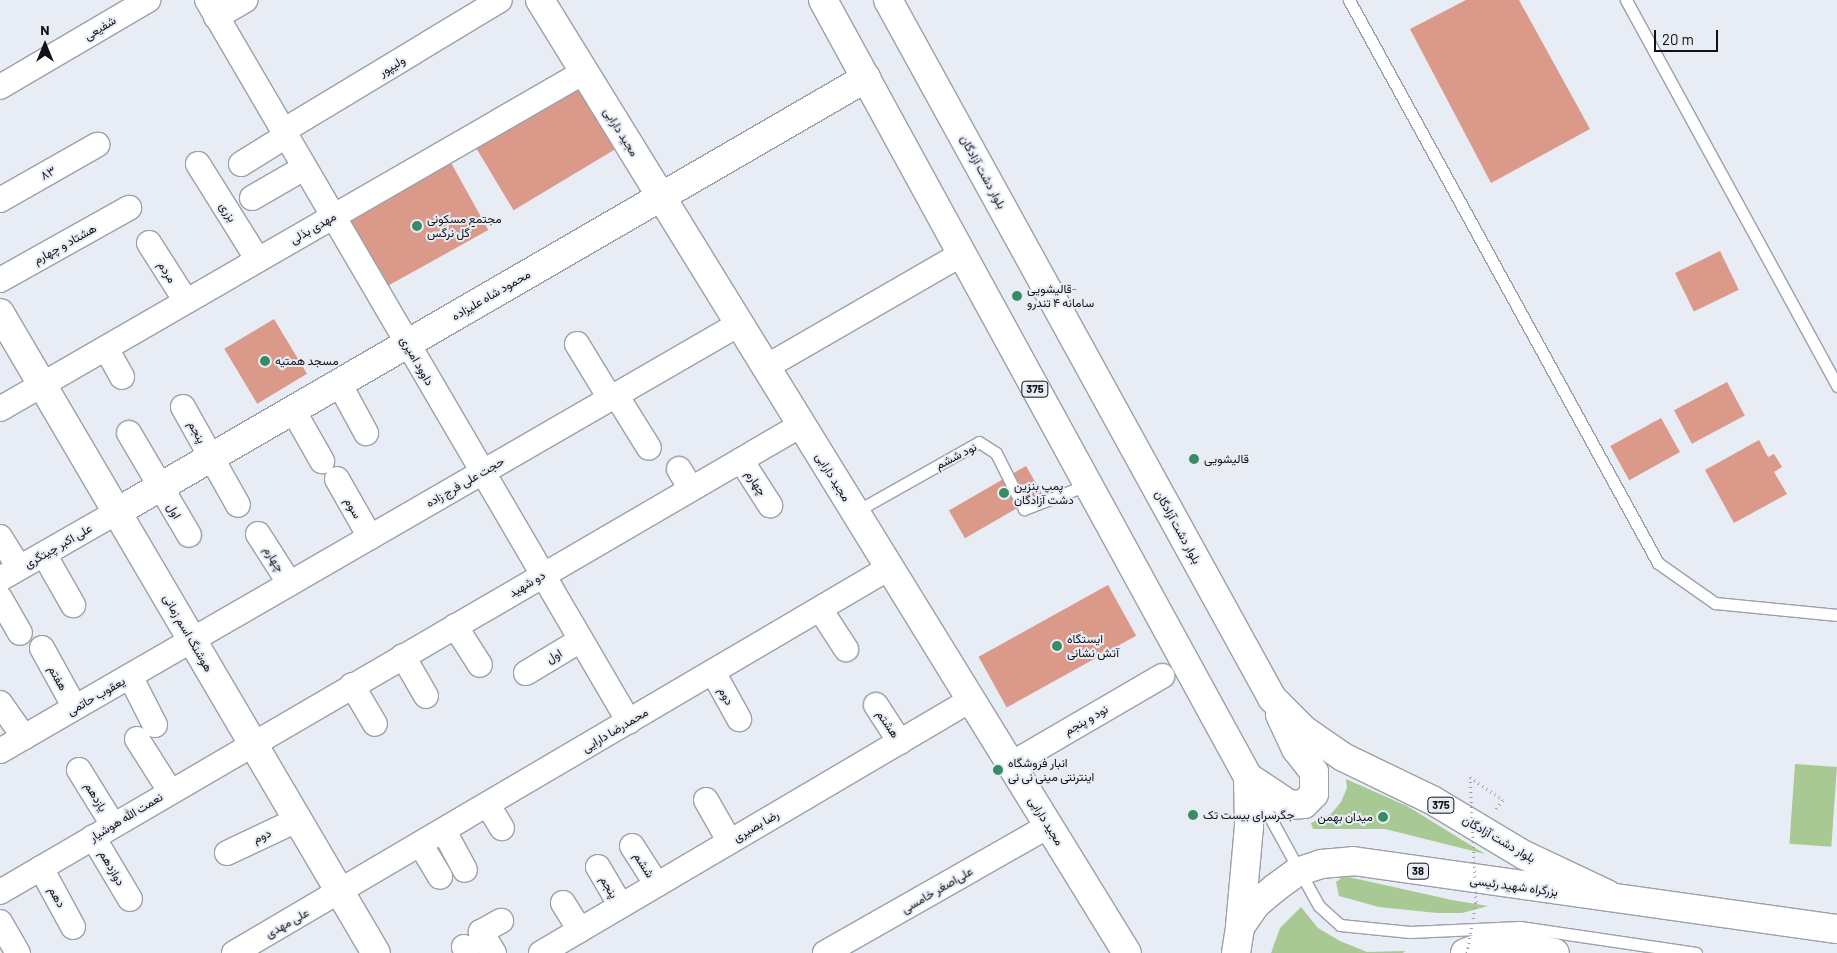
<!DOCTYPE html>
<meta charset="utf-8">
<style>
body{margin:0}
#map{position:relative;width:1837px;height:953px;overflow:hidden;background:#e8ecf5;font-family:Barlow,Vazirmatn,sans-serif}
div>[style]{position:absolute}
.green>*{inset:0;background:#a8c994;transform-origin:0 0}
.building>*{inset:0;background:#db998a;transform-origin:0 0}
.path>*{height:3px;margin-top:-1.5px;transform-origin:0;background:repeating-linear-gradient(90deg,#9b9ea5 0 1px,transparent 0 5px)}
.roads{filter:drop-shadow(1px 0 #9ca0a8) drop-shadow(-1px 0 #9ca0a8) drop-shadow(0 1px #9ca0a8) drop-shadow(0 -1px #9ca0a8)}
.lane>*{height:11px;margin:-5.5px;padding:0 5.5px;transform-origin:5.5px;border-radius:5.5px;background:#fff}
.street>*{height:24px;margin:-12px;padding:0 12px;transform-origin:12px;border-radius:12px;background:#fff}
.secondary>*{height:28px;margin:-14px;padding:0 14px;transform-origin:14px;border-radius:14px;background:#fff}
.primary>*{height:28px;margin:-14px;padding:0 14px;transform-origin:14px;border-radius:14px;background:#fff}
.highway>*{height:28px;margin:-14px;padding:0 14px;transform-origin:14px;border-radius:14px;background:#fff}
.path-bridge>*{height:3px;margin-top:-1.5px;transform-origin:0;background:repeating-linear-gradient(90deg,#9b9ea5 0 1px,transparent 0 5px)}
.dots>*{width:14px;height:14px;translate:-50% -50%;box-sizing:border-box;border:2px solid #e8ecf5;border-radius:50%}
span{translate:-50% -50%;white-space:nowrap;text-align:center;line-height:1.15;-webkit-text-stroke:4px #e8ecf5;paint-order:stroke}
.shield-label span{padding:1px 4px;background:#e8ecf5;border:1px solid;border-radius:4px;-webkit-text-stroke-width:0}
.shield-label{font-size:11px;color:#111215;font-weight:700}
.street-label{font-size:12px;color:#111215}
.poi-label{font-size:12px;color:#111215}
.left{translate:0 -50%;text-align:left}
.right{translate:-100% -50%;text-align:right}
.north{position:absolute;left:20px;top:20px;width:50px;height:50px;-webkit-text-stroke:4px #e8ecf5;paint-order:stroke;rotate:0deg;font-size:14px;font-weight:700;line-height:20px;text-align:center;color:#111215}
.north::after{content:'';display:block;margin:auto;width:18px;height:22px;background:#111215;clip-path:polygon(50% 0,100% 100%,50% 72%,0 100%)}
.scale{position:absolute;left:1654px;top:30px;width:64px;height:22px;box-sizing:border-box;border:2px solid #111215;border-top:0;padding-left:6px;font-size:15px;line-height:18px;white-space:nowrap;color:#111215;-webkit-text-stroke:4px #e8ecf5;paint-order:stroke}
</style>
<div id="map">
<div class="green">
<div style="left:1795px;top:764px;width:42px;height:80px;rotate:4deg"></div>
<div style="clip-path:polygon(1346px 779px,1407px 806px,1485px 854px,1385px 829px,1313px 829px,1311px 823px,1331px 814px,1341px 802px,1347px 788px)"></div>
<div style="clip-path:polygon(1344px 876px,1452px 900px,1488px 906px,1462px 913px,1437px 913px,1379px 907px,1339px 896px,1336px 882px)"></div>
<div style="clip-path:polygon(1301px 907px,1318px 928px,1340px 941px,1367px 952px,1405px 951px,1403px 953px,1271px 953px,1280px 928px)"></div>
</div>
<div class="building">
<div style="clip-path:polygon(1466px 0,1519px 0,1590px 129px,1491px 183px,1410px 29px)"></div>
<div style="left:580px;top:84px;width:74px;height:122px;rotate:59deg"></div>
<div style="left:450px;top:161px;width:79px;height:122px;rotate:61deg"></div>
<div style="left:1720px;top:251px;width:43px;height:50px;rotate:64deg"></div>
<div style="left:274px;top:319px;width:64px;height:58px;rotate:59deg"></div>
<div style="left:1727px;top:382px;width:38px;height:60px;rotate:62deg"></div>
<div style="left:1661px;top:418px;width:39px;height:58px;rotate:61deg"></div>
<div style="clip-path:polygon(1759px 440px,1768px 457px,1774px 454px,1782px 467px,1774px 472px,1787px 494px,1734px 523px,1705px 470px)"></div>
<div style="left:1026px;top:466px;width:32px;height:89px;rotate:60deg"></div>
<div style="left:1108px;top:585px;width:58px;height:148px;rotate:61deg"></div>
</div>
<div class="path">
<div style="left:1470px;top:777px;width:40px;rotate:34.9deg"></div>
<div style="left:1503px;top:800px;width:15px;rotate:127deg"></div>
</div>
<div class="roads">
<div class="lane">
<div style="left:1349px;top:0;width:642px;rotate:61.24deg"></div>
<div style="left:1658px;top:563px;width:70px;rotate:35.1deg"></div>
<div style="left:1715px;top:603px;width:123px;rotate:5.6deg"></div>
<div style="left:1626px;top:0;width:440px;rotate:61.3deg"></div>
<div style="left:855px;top:512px;width:142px;rotate:-29.4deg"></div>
<div style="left:979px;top:442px;width:20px;rotate:33deg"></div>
<div style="left:996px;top:453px;width:63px;rotate:63.4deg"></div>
<div style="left:1024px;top:509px;width:67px;rotate:-20.9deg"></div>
<div style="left:1256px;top:792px;width:130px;rotate:61.1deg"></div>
<div style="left:1319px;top:906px;width:28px;rotate:42deg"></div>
<div style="left:1340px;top:925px;width:70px;rotate:5.7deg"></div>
<div style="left:1410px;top:932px;width:110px;rotate:-2.6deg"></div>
<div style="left:1520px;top:927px;width:178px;rotate:8.4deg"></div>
</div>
<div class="street">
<div style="left:207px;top:0;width:836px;rotate:59.69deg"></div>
<div style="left:216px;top:17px;width:34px;rotate:-30deg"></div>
<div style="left:0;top:87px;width:172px;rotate:-30.4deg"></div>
<div style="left:283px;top:131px;width:253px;rotate:-31.1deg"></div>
<div style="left:198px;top:164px;width:113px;rotate:58deg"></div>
<div style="left:241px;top:164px;width:53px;rotate:-31.9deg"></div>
<div style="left:252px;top:198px;width:60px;rotate:-30deg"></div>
<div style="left:0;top:200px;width:112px;rotate:-29.6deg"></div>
<div style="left:149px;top:243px;width:69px;rotate:57.5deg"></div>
<div style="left:0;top:280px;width:148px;rotate:-29.2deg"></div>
<div style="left:577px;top:344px;width:63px;rotate:58.6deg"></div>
<div style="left:106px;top:348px;width:33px;rotate:61deg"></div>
<div style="left:766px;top:367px;width:226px;rotate:-30deg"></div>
<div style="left:339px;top:383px;width:57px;rotate:61.6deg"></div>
<div style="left:616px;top:395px;width:62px;rotate:58.1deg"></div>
<div style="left:183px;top:407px;width:112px;rotate:60.7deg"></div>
<div style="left:0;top:409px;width:674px;rotate:-29.99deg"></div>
<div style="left:293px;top:410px;width:59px;rotate:60.4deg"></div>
<div style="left:129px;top:433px;width:118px;rotate:59.5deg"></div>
<div style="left:741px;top:460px;width:54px;rotate:57.2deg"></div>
<div style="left:679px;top:469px;width:23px;rotate:59deg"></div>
<div style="left:337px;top:479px;width:67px;rotate:60.4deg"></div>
<div style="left:258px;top:534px;width:59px;rotate:57.4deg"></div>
<div style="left:0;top:537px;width:36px;rotate:58deg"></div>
<div style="left:44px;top:554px;width:59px;rotate:60.4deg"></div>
<div style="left:0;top:579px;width:135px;rotate:-29.8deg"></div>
<div style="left:0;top:598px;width:40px;rotate:60.3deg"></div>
<div style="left:820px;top:609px;width:48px;rotate:57deg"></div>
<div style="left:455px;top:626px;width:46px;rotate:57.3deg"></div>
<div style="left:42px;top:648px;width:68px;rotate:61.2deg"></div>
<div style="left:403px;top:656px;width:46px;rotate:60.1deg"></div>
<div style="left:713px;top:672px;width:54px;rotate:61deg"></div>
<div style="left:526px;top:673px;width:64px;rotate:-31deg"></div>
<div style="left:130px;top:676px;width:55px;rotate:63deg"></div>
<div style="left:352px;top:685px;width:45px;rotate:59.5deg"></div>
<div style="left:0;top:703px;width:42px;rotate:54.8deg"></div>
<div style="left:876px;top:705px;width:44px;rotate:57deg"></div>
<div style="left:137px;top:739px;width:62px;rotate:57.6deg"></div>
<div style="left:0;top:751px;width:853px;rotate:-30.02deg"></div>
<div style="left:1011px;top:764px;width:175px;rotate:-30.2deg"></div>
<div style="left:79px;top:770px;width:65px;rotate:58.3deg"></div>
<div style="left:706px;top:800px;width:48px;rotate:60.3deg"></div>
<div style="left:488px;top:805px;width:27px;rotate:59deg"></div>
<div style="left:444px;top:831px;width:44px;rotate:61.7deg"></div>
<div style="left:93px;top:837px;width:72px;rotate:59.2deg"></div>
<div style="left:421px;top:845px;width:37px;rotate:59deg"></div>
<div style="left:632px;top:846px;width:46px;rotate:57.3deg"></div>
<div style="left:227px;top:853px;width:77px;rotate:-25.2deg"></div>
<div style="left:598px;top:867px;width:45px;rotate:59.5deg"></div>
<div style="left:41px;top:868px;width:67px;rotate:61.5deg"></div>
<div style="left:0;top:892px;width:927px;rotate:-30.24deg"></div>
<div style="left:563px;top:903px;width:32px;rotate:58deg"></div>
<div style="left:0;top:922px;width:36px;rotate:60deg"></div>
<div style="left:464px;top:947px;width:7px;rotate:56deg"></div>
<div style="left:234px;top:953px;width:760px;rotate:-30.45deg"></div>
<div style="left:494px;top:953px;width:25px;rotate:-122deg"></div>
<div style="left:481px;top:932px;width:23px;rotate:-29deg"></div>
<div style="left:541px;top:953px;width:499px;rotate:-30.5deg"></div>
<div style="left:825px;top:953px;width:257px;rotate:-29.6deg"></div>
</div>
<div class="secondary">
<div style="left:540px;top:0;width:1119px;rotate:58.37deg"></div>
<div style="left:0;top:313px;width:742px;rotate:59.57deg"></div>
<div style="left:117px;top:512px;width:866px;rotate:-30.09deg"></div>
</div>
<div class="primary">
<div style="left:823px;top:0;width:886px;rotate:61.32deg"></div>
<div style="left:1248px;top:777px;width:49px;rotate:88.8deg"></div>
<div style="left:1249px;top:826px;width:101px;rotate:95.1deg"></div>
<div style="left:888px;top:0;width:797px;rotate:61.18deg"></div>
<div style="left:1272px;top:698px;width:45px;rotate:45deg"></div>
<div style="left:1304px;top:730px;width:47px;rotate:34.7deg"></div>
<div style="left:1343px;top:757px;width:99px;rotate:25.8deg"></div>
<div style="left:1432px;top:800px;width:107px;rotate:30.9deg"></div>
<div style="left:1524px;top:855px;width:92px;rotate:25.2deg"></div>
<div style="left:1248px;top:777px;width:50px;rotate:33.7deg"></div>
<div style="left:1290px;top:805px;width:14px;rotate:-4deg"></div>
<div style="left:1304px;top:804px;width:14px;rotate:-45deg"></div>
<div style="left:1314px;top:794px;width:22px;rotate:-90deg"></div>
<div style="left:1314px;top:772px;width:29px;rotate:-128deg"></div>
<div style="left:1296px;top:749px;width:38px;rotate:-115deg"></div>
</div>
<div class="highway">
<div style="left:1236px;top:953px;width:26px;rotate:-81deg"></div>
<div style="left:1240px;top:927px;width:28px;rotate:-55deg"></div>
<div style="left:1256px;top:904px;width:25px;rotate:-40deg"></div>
<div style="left:1275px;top:888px;width:27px;rotate:-36deg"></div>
<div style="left:1297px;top:872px;width:25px;rotate:-18deg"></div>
<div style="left:1321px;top:864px;width:32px;rotate:-5deg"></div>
<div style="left:1353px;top:861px;width:489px;rotate:8deg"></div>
<div style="left:1465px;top:953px;width:20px;rotate:-20deg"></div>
<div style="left:1484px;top:946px;width:25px;rotate:-9deg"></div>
<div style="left:1509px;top:942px;width:47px;rotate:13.4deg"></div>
</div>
</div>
<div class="path-bridge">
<div style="left:1467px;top:953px;width:52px;rotate:-80deg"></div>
<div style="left:1476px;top:902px;width:125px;rotate:-92.7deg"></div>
</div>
<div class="dots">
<div style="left:417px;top:226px;background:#378d61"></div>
<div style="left:1017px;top:296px;background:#378d61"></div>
<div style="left:265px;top:361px;background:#378d61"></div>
<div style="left:1194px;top:459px;background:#378d61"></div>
<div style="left:1004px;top:493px;background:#378d61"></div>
<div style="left:1057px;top:646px;background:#378d61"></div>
<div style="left:998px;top:770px;background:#378d61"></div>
<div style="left:1193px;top:815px;background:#378d61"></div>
<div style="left:1383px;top:817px;background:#378d61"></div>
</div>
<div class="shield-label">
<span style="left:1035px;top:389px">375</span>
<span style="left:1441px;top:805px">375</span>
<span style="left:1418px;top:871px">38</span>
</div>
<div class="street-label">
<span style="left:100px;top:28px;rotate:-31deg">شفیعی</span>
<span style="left:392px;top:66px;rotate:-31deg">ولیپور</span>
<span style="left:621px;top:132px;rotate:58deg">مجید دارابی</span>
<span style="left:983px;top:172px;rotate:61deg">بلوار دشت آزادگان</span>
<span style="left:48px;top:173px;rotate:-30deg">۸۳</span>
<span style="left:228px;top:212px;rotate:58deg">بزری</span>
<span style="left:313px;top:228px;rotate:-30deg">مهدی بذلی</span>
<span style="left:65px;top:244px;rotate:-29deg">هشتاد و چهارم</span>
<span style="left:167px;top:272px;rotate:58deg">مردم</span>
<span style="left:491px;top:295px;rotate:-30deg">محمود شاه علیزاده</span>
<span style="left:417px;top:361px;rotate:60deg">داوود امیری</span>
<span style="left:197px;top:432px;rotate:61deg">پنجم</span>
<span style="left:956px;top:456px;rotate:-27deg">نود ششم</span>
<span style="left:833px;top:477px;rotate:58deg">مجید دارابی</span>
<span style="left:465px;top:482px;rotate:-30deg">حجت علی فرج زاده</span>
<span style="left:756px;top:483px;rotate:57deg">چهارم</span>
<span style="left:353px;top:508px;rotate:60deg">سوم</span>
<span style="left:174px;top:511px;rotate:59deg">اول</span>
<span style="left:1178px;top:527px;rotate:61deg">بلوار دشت آزادگان</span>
<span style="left:58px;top:546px;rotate:-30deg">علی اکبر چیتگری</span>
<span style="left:274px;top:559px;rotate:58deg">چهارم</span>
<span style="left:527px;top:584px;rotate:-30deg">دو شهید</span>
<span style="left:188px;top:633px;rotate:60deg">هوشنگ اسم زمانی</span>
<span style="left:554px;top:656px;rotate:-31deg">اول</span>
<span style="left:58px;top:678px;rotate:61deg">هفتم</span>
<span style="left:96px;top:696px;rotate:-30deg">یعقوب حاتمی</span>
<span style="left:726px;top:696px;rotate:61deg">دوم</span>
<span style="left:1086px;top:720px;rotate:-30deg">نود و پنجم</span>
<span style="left:888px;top:724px;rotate:56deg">هشتم</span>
<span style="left:615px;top:730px;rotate:-31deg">محمدرضا دارایی</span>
<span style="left:96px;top:797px;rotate:59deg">یازدهم</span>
<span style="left:126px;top:817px;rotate:-31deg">نعمت الله هوشیار</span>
<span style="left:1046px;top:821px;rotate:58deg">مجید دارابی</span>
<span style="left:756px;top:826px;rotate:-30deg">رضا بصیری</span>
<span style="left:262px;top:836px;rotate:-25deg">دوم</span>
<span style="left:1499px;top:839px;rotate:30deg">بلوار دشت آزادگان</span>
<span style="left:644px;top:865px;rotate:57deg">ششم</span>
<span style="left:112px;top:868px;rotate:60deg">دوازدهم</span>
<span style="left:1514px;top:886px;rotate:8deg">بزرگراه شهید رئیسی</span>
<span style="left:609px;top:887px;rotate:59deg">پنجم</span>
<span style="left:937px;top:890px;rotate:-30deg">علی‌اصغر خامسی</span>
<span style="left:57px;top:897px;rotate:61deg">دهم</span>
<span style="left:287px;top:923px;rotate:-29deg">علی مهدی</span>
</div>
<div class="poi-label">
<span class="left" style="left:427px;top:226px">مجتمع مسکونی<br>گل نرگس</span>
<span class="left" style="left:1027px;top:296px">قالیشویی-<br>سامانه ۴ تندرو</span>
<span class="left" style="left:275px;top:361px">مسجد همتیه</span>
<span class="left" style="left:1204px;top:459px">قالیشویی</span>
<span class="left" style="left:1014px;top:493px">پمپ بنزین<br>دشت آزادگان</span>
<span class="left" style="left:1067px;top:646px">ایستگاه<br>آتش نشانی</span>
<span class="left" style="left:1008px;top:770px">انبار فروشگاه<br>اینترنتی مینی نی نی</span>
<span class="left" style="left:1203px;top:815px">جگرسرای بیست تک</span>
<span class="right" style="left:1373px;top:817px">میدان بهمن</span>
</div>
<div class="north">N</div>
<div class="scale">20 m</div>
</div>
